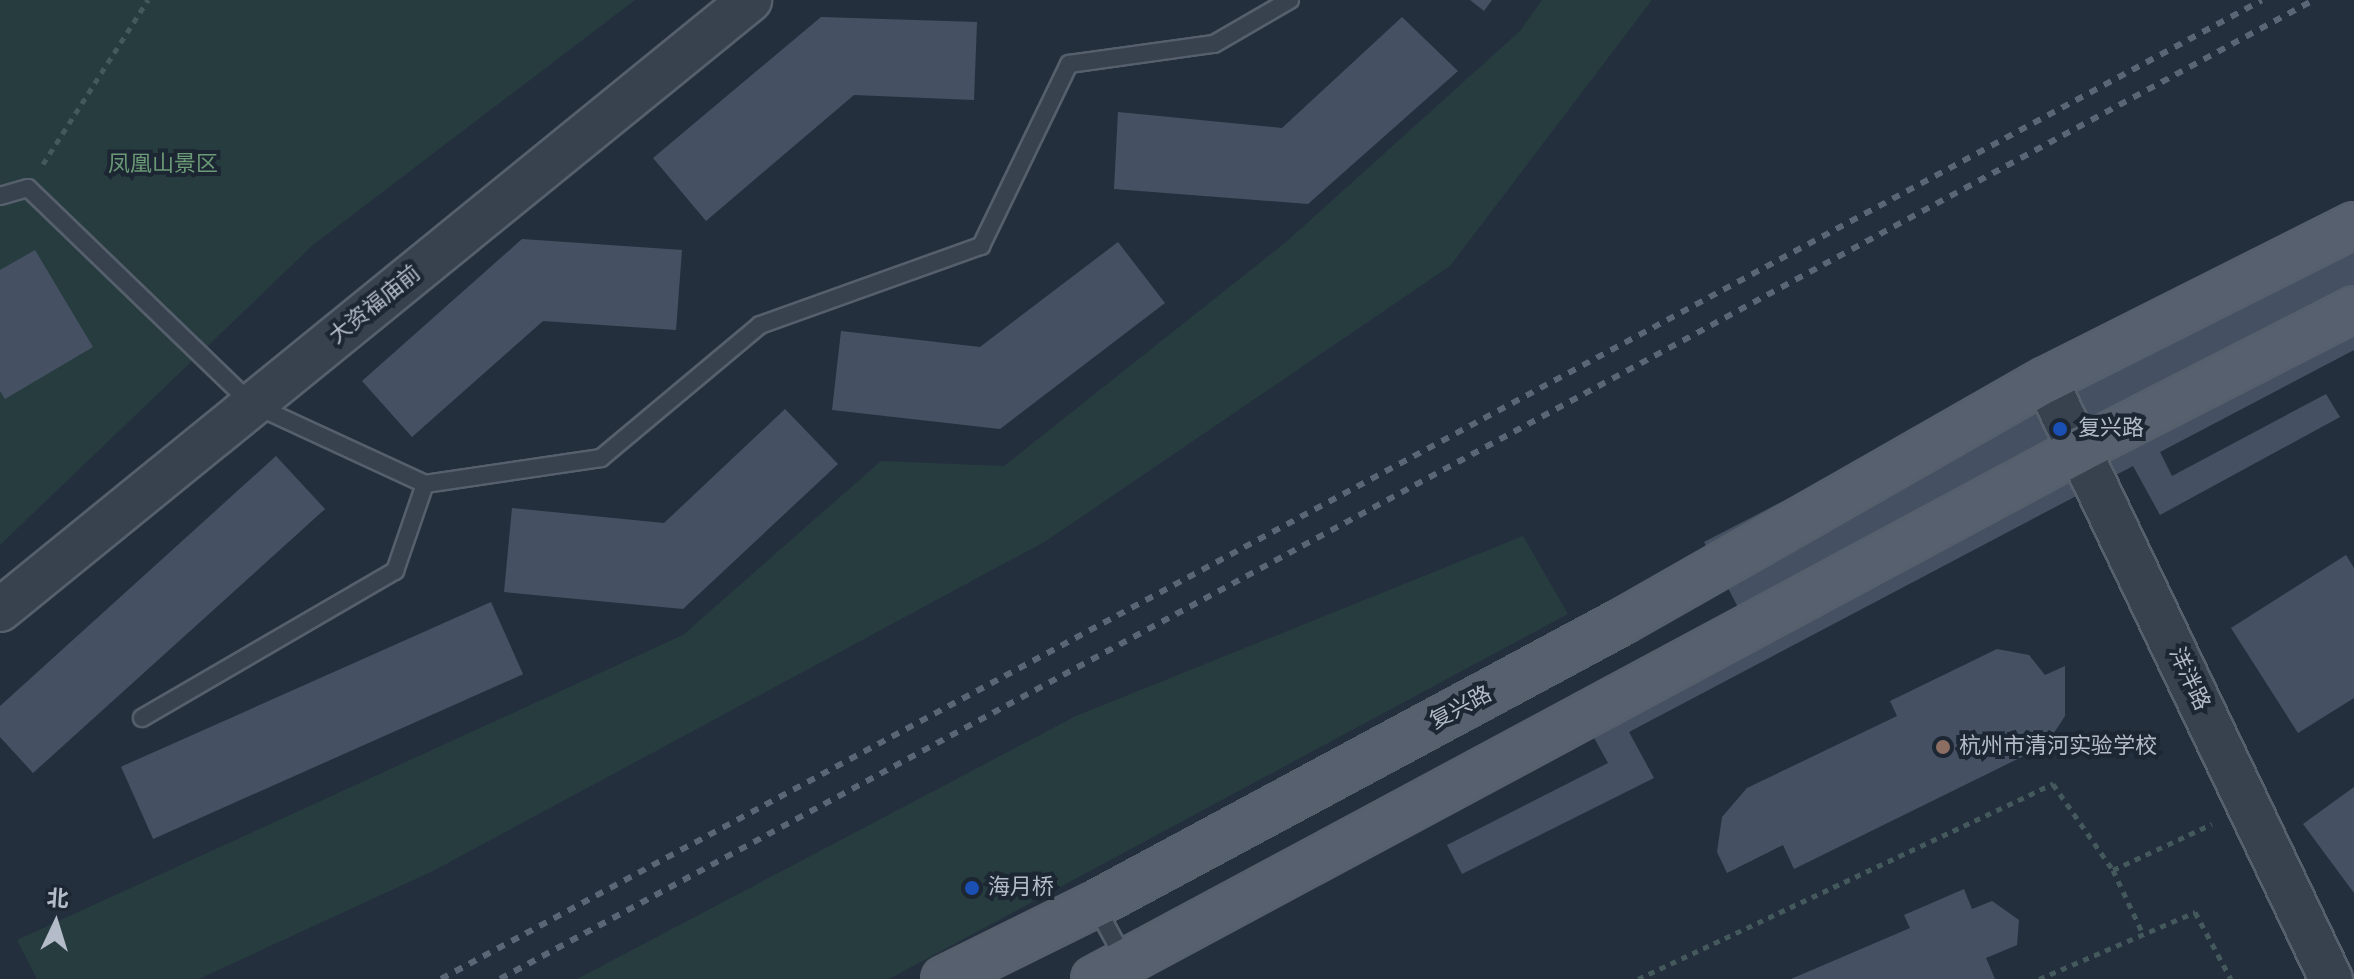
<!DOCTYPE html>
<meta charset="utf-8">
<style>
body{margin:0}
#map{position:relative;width:2354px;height:979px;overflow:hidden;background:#242f3e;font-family:"Source Sans 3","Noto Sans SC",sans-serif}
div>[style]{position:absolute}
.green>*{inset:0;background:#263c3f}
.building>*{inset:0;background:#455162;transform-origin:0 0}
.path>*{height:5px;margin-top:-2.5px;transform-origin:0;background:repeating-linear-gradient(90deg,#44595c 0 6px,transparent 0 12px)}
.roads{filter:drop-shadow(2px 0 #565f6c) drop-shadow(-2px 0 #565f6c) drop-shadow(0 2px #565f6c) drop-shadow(0 -2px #565f6c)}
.service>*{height:16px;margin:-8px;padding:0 8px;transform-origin:8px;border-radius:8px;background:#38414e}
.tertiary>*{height:42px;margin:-21px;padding:0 21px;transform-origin:21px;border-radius:21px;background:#38414e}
.primary>*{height:44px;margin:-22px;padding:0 22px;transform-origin:22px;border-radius:22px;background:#56606e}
.rail>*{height:6px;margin-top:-3px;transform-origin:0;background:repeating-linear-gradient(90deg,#5a6575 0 8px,transparent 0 16px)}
.dots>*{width:22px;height:22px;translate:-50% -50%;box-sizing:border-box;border:4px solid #1d2633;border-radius:50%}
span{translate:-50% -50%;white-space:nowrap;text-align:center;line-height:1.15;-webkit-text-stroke:8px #1d2633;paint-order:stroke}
.park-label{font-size:22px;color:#6b9a76}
.street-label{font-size:22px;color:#b4bcc9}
.poi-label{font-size:22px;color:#b4bcc9}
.left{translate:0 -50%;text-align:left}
.north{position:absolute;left:16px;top:883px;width:80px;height:80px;-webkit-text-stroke:6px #1d2633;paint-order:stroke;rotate:4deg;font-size:22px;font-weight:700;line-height:32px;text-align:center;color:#b4bcc9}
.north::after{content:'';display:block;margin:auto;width:28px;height:36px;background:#b4bcc9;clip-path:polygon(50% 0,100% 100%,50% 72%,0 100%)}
</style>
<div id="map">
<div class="green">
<div style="clip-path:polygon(0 0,635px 0,313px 245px,0 545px)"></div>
<div style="clip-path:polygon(1542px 0,1652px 0,1450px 266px,1046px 541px,433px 871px,199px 979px,37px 979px,17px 940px,683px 635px,881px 461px,1004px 466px,1286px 242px,1520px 31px)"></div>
<div style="clip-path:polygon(1523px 536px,1568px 614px,889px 979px,577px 979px,1076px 716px)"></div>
</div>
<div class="building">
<div style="clip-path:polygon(1470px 0,1492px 0,1484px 11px)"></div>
<div style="clip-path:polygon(821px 17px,977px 22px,974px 100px,854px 95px,706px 221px,653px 158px)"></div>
<div style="clip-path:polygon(1402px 17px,1458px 71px,1308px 204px,1114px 189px,1118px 112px,1282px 128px)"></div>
<div style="clip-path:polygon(2354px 205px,2354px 350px,2160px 452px,2172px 476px,2326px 394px,2340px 417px,2160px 515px,2133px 466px,1629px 732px,1654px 778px,1462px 874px,1447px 845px,1608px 763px,1587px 725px,1753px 636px,1704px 542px)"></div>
<div style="clip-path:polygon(522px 239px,682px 250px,676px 330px,543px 321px,412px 437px,362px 381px)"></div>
<div style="clip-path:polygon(1118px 242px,1165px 303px,1000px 429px,832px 410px,841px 331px,980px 347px)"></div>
<div style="clip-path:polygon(35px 250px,93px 347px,5px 399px,0 391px,0 270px)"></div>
<div style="clip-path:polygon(785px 409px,838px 464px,683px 609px,504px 592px,512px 508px,664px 523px)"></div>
<div style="clip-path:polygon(276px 456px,325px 509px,33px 773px,0 737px,0 706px)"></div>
<div style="clip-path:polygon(2346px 555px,2354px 568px,2354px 698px,2298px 733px,2231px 628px)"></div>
<div style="left:491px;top:602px;width:79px;height:405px;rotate:66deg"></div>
<div style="clip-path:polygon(1997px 649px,2029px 655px,2045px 675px,2065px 666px,2065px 716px,2046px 745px,1794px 869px,1783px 845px,1727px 873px,1717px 852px,1722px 817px,1747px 788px,1897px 716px,1890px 701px)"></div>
<div style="clip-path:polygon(2354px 787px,2354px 893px,2303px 824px)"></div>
<div style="clip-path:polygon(1964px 889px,1972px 909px,1992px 901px,2019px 920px,2017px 945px,1986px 958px,1995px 979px,1791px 979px,1910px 928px,1904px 915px)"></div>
</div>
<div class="path">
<div style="left:43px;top:164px;width:195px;rotate:-57.4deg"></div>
<div style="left:2113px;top:870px;width:71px;rotate:64.9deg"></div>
<div style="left:1638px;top:979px;width:459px;rotate:-25.2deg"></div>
<div style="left:2053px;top:784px;width:105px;rotate:55.1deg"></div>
<div style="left:2113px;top:870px;width:109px;rotate:-24.9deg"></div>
<div style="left:2039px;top:979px;width:170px;rotate:-23.2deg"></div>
<div style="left:2195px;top:912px;width:76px;rotate:61.8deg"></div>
</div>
<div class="roads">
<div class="service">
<div style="left:0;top:196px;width:29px;rotate:-16deg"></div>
<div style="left:28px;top:188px;width:311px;rotate:44deg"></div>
<div style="left:252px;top:404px;width:191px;rotate:24.8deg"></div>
<div style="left:425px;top:484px;width:178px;rotate:-8.4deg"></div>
<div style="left:601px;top:458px;width:207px;rotate:-39.9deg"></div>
<div style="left:760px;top:325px;width:235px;rotate:-19.7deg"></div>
<div style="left:981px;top:246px;width:202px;rotate:-64.2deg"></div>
<div style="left:1069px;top:64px;width:146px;rotate:-7.9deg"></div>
<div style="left:1214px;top:44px;width:88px;rotate:-30.1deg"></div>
<div style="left:142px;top:718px;width:293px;rotate:-30.2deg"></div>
<div style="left:395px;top:571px;width:92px;rotate:-71deg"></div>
<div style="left:1096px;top:907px;width:60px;rotate:61.3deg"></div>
</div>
<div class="tertiary">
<div style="left:2046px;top:380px;width:663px;rotate:64.56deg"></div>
<div style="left:0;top:610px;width:967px;rotate:-39.12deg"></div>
</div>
<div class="primary">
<div style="left:944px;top:979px;width:167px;rotate:-26.3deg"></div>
<div style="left:1094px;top:905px;width:600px;rotate:-28.23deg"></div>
<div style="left:1623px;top:621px;width:487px;rotate:-29.7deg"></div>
<div style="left:2046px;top:380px;width:345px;rotate:-26.7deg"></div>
<div style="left:1094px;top:979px;width:1118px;rotate:-28.24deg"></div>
<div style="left:2079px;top:450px;width:309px;rotate:-27.1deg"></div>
</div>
</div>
<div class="rail">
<div style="left:441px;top:979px;width:2067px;rotate:-28.26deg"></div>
<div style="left:500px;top:979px;width:2061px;rotate:-28.36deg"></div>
</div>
<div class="dots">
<div style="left:2060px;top:429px;background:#1a4fb4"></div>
<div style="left:1943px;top:747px;background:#8d6e63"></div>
<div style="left:972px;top:888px;background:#1a4fb4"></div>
</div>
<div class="park-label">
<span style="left:163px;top:165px">凤凰山景区</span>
</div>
<div class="street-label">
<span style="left:375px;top:305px;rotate:-39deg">大资福庙前</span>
<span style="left:2189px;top:679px;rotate:65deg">洋泮路</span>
<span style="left:1461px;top:708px;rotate:-28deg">复兴路</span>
</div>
<div class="poi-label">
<span class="left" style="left:2078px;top:429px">复兴路</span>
<span class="left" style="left:1959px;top:747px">杭州市清河实验学校</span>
<span class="left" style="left:988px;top:888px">海月桥</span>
</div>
<div class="north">北</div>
</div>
